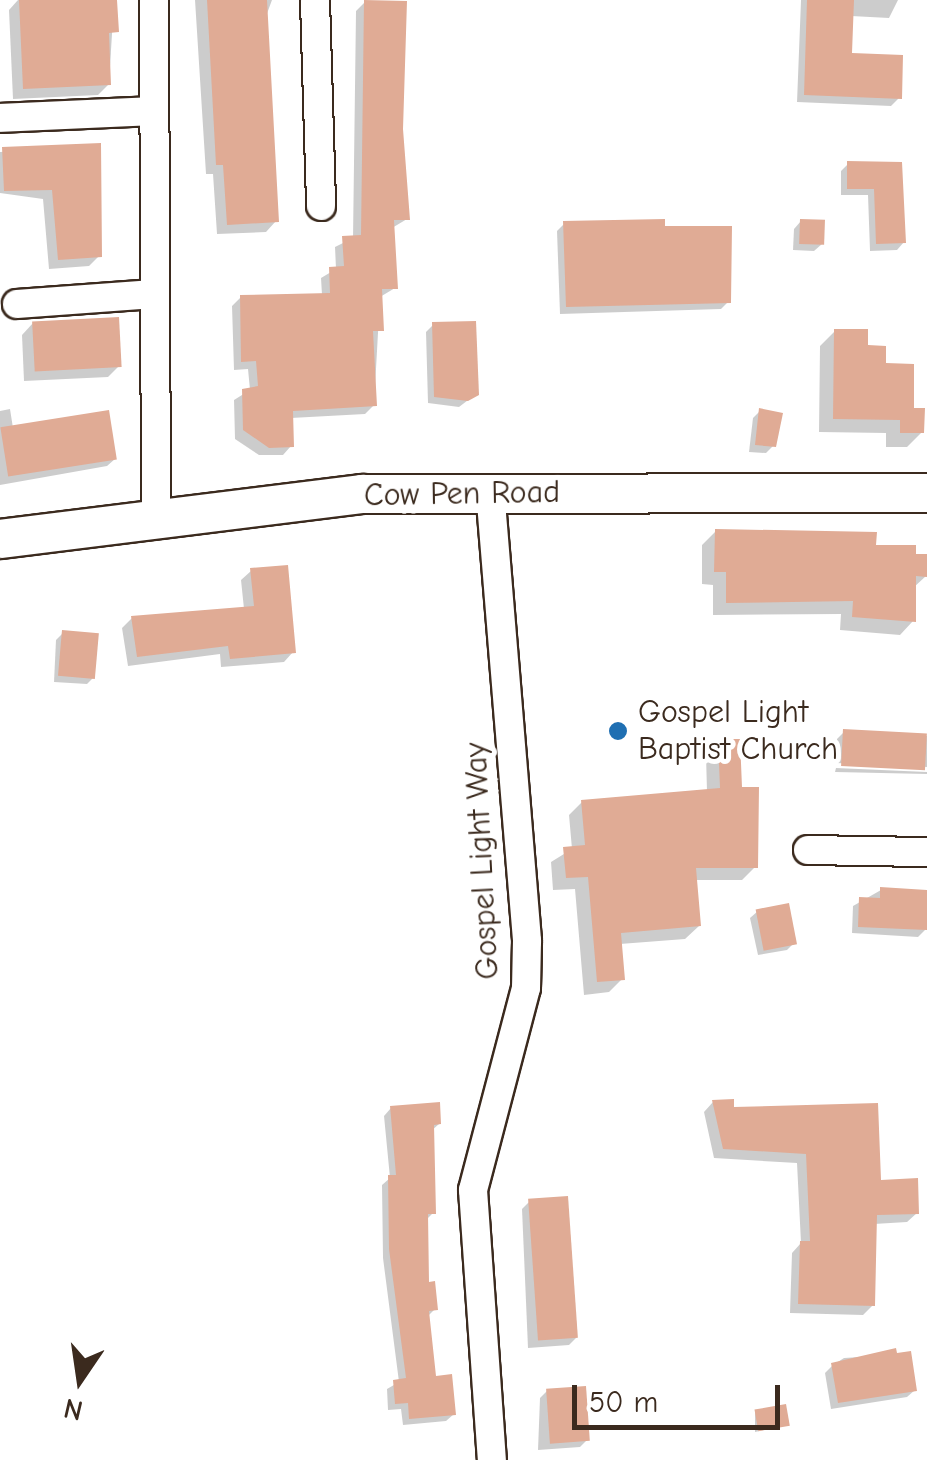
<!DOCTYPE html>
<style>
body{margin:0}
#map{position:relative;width:927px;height:1460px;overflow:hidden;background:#fff;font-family:"Comic Neue",sans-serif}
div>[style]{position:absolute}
.shadow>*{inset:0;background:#0003}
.building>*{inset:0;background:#e0ab95;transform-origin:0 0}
.roads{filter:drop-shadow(2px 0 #3b2a1e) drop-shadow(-2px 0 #3b2a1e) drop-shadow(0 2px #3b2a1e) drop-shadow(0 -2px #3b2a1e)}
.street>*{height:28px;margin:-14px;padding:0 14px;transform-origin:14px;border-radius:14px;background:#fff}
.secondary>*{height:38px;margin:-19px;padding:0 19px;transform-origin:19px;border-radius:19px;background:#fff}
.dots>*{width:28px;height:28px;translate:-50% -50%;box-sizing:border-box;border:5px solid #fff;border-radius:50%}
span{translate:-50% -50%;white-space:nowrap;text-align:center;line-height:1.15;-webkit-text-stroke:10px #fff;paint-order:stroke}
.street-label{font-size:32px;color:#3b2a1e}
.poi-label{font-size:32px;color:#3b2a1e}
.left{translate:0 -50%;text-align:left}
.north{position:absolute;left:30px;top:1330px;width:100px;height:100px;-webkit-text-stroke:8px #fff;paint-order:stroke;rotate:193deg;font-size:28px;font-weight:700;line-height:40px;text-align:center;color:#3b2a1e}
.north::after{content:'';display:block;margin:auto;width:35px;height:45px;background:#3b2a1e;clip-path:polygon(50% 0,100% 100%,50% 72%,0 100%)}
.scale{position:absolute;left:572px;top:1385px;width:208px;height:45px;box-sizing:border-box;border:5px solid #3b2a1e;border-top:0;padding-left:12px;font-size:30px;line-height:35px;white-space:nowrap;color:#3b2a1e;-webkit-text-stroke:8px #fff;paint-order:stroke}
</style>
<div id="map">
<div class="shadow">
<div style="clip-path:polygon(18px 0,114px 0,109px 84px,98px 95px,13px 99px,9px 10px)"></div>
<div style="clip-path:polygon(195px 0,278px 0,272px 0,265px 19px,276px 221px,266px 232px,217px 234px,213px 174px,206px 174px)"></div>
<div style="clip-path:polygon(801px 0,898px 0,889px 18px,851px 16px,850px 55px,899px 98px,891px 106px,797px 102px)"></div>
<div style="clip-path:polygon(365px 2px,400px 129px,407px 219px,392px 228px,395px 288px,380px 297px,374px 405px,365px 414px,291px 418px,291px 446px,283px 455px,259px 455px,235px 439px,234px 400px,250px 390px,248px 369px,234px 370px,232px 306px,241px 297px,322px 295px,321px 278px,336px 269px,335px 247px,353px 238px,356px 11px)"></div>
<div style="clip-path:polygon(99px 146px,99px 256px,89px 266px,49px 269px,43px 199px,0 193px,0 152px)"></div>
<div style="clip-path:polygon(848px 164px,899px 164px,904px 242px,897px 250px,870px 251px,868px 195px,841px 195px,841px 171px)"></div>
<div style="clip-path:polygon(801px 221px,822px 244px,814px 251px,793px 250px,794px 229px)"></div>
<div style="clip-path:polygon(564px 224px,728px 302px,721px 309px,560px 314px,557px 231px)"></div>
<div style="clip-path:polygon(33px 323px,119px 366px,108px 377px,24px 381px,22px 335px)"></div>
<div style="clip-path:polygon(433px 325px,476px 394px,459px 407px,428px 403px,426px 332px)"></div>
<div style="clip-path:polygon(835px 331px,866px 348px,911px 410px,922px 432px,907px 447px,886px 447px,886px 433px,819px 432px,820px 346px)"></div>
<div style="clip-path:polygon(10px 409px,13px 428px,115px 459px,107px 466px,0 485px,0 411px)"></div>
<div style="clip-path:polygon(760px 411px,773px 446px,766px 453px,749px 452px,753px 418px)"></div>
<div style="clip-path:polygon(716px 531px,914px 557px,926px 576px,913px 588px,913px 621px,900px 635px,840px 630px,841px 614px,713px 615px,713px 585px,702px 584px,702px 545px)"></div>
<div style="clip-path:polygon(251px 571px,293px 652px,284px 662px,221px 667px,220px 654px,128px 666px,122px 628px,132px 618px,244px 609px,241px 580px)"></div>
<div style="clip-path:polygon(63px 633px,94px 677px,87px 684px,54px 682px,56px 640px)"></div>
<div style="clip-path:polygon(844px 732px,927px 736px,927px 767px,836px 763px,837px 739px)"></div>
<div style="clip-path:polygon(719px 742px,740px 789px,755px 867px,742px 880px,695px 880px,699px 926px,685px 939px,620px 944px,622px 979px,609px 992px,584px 995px,575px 889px,553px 890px,551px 862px,572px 849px,569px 815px,582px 802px,707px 792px,706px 755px)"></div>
<div style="clip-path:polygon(836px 768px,927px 772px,927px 774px,835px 772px)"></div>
<div style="clip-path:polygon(881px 890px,927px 892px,926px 929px,918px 937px,852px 933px,853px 906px)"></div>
<div style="clip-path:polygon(758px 911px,794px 943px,787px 950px,758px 955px,750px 918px)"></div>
<div style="clip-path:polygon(713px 1102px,917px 1213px,907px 1222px,874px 1224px,873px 1305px,863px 1315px,790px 1313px,792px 1253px,801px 1243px,797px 1163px,714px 1158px,704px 1112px)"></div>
<div style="clip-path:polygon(391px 1108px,439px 1124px,431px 1131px,433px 1213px,425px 1221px,427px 1284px,435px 1309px,427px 1317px,434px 1378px,454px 1414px,446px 1421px,403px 1425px,401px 1409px,388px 1410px,387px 1389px,399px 1382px,383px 1258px,382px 1185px,390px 1178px,384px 1116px)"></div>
<div style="clip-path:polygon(529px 1202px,577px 1337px,569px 1345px,528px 1348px,522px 1209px)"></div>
<div style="clip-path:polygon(909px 1354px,915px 1390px,907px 1397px,831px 1409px,825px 1373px,833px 1365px,844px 1358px)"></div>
<div style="clip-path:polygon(547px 1391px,587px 1440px,580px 1447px,538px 1450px,540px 1398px)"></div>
<div style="clip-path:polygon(755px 1411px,787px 1425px,755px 1432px)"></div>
</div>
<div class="building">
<div style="clip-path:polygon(19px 0,117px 0,119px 32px,109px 33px,111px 85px,23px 89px)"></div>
<div style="clip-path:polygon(207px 0,267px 0,279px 222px,227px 225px,223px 165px,216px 165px)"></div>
<div style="clip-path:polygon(364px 0,407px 1px,403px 129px,410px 220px,394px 220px,398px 289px,382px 289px,384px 331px,373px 331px,377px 406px,293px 411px,294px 447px,269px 448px,243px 430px,242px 389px,258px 386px,256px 361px,241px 362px,240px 295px,330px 293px,329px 267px,344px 266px,342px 236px,361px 235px)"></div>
<div style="clip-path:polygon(807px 0,854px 0,852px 53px,903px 55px,902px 99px,804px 95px)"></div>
<div style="clip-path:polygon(101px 143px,102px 257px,58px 260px,52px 190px,4px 191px,2px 147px)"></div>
<div style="clip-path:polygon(847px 161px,902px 162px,906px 243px,876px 244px,874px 189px,847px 189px)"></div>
<div style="clip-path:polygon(665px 219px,665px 226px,732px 226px,731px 303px,566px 307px,563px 221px)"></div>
<div style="left:800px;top:219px;width:25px;height:25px;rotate:2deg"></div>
<div style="left:119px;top:317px;width:50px;height:87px;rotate:87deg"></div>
<div style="clip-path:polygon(476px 321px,479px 395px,468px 401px,434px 397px,432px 322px)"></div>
<div style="clip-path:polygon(834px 329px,868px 329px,868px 345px,886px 346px,886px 363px,914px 364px,914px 408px,925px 408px,924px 433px,900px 433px,900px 420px,833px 419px)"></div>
<div style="clip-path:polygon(759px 408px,783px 413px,776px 447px,755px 445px)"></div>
<div style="left:109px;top:410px;width:50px;height:110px;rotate:81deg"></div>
<div style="clip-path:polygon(715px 529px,877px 532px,876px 545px,916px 545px,916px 554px,927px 554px,927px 577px,916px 576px,916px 622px,852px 617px,853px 601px,726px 603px,726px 572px,714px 572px)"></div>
<div style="clip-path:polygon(288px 565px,296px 653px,230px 659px,228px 646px,137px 657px,131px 616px,254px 606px,250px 568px)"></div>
<div style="left:62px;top:630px;width:37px;height:46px;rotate:5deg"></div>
<div style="left:843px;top:729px;width:84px;height:37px;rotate:3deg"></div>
<div style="clip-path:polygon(718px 739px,740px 739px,742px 787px,759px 787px,758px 868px,696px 868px,701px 926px,621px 933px,625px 980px,597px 982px,588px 877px,566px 878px,563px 847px,585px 845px,581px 800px,720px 788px)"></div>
<div style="clip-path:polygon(880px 887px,927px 890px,927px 930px,858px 927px,859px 897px,880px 898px)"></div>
<div style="left:789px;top:903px;width:42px;height:34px;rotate:79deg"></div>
<div style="clip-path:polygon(734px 1099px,734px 1107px,878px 1103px,881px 1180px,918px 1178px,919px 1214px,877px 1215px,875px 1306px,798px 1304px,800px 1241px,810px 1241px,806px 1154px,723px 1149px,712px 1100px)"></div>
<div style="clip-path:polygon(440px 1102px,441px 1124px,434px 1125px,436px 1214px,428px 1214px,429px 1282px,435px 1281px,438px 1310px,429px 1311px,436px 1376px,452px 1374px,456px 1415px,409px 1419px,408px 1403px,395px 1404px,393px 1380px,406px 1378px,389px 1249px,388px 1175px,396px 1175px,390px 1106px)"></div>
<div style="left:568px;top:1196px;width:142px;height:40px;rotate:86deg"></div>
<div style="clip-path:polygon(896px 1348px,897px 1353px,911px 1351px,917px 1391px,838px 1403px,831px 1363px)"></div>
<div style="left:586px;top:1386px;width:55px;height:40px;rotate:86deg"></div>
<div style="left:786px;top:1404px;width:22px;height:32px;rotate:80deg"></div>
</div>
<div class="roads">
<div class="street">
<div style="left:154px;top:0;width:520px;rotate:89.78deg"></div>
<div style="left:315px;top:0;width:206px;rotate:88.3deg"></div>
<div style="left:0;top:118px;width:152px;rotate:-2.6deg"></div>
<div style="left:17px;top:304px;width:137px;rotate:-4.2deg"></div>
<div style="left:490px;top:490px;width:453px;rotate:85.3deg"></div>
<div style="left:527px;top:941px;width:47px;rotate:91.2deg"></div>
<div style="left:526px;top:988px;width:209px;rotate:104.7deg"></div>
<div style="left:473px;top:1190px;width:271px;rotate:86deg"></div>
<div style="left:808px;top:850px;width:119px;rotate:1deg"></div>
</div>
<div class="secondary">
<div style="left:0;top:539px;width:365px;rotate:-7.1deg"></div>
<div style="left:362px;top:494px;width:565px;rotate:-0.1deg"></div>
</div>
</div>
<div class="dots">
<div style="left:618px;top:731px;background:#1f6fb2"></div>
</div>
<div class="street-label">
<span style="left:462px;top:494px;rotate:-1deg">Cow Pen Road</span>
<span style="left:482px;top:861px;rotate:-93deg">Gospel Light Way</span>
</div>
<div class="poi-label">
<span class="left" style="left:638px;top:731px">Gospel Light<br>Baptist Church</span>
</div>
<div class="north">N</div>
<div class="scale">50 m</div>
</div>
